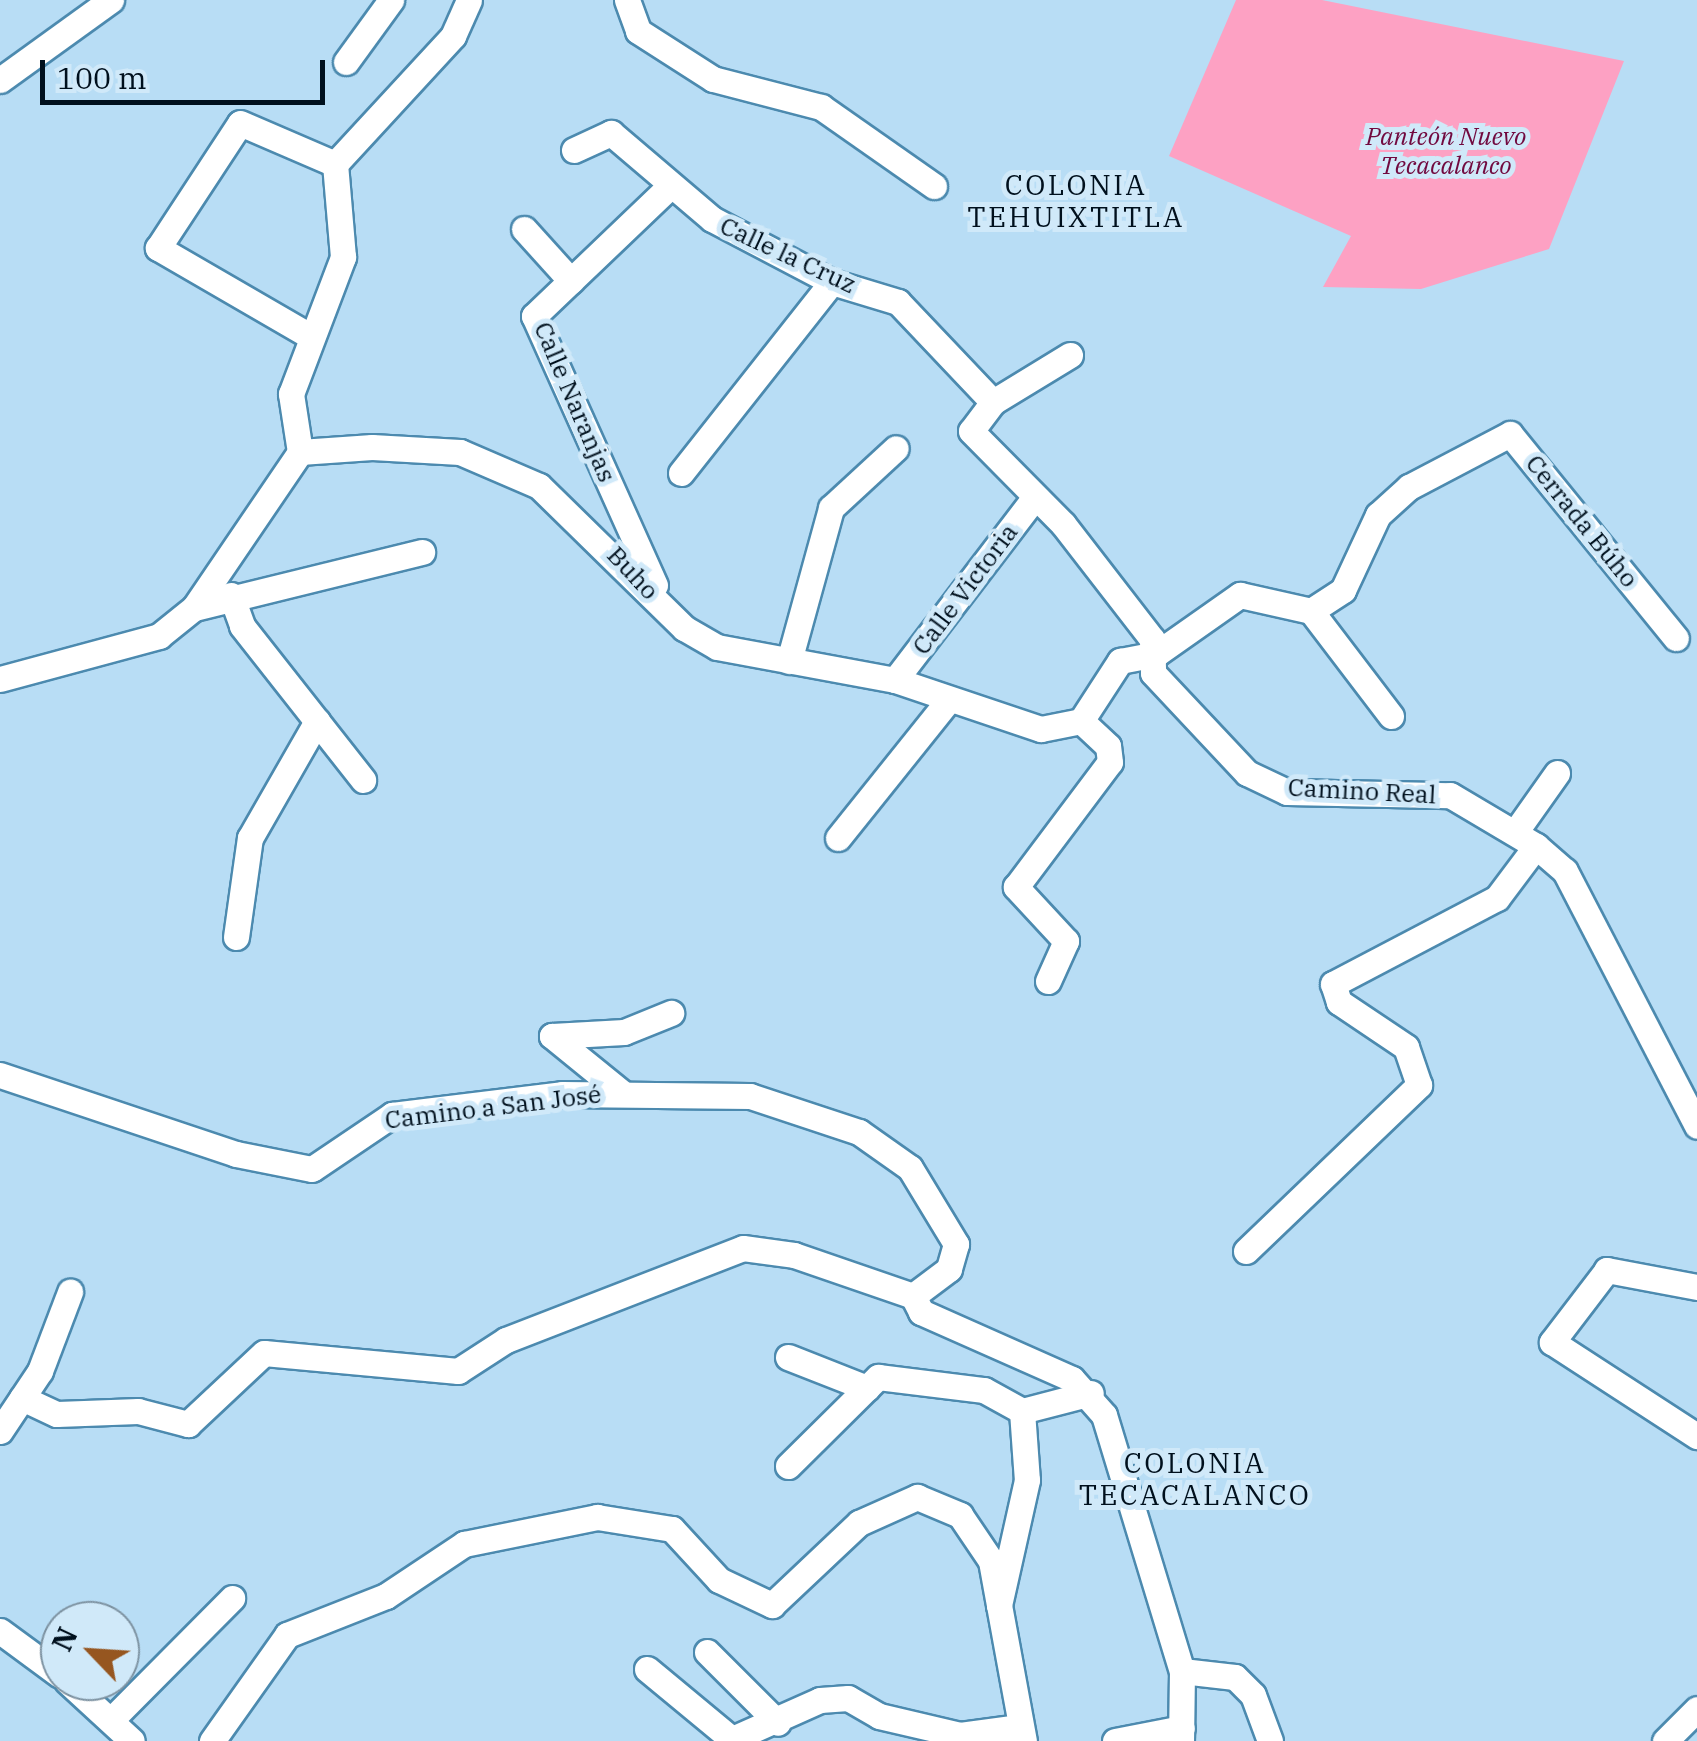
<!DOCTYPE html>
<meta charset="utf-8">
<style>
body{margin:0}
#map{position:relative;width:1697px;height:1741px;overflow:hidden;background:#b8ddf5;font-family:"IBM Plex Serif",serif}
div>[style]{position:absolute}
.green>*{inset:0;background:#fda1c3}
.roads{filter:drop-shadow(2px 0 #4c8aaf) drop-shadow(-2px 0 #4c8aaf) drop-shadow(0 2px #4c8aaf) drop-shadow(0 -2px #4c8aaf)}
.minor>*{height:25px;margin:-12.5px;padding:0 12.5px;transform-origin:12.5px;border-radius:12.5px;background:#fff}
span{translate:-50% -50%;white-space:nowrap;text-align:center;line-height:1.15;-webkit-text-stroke:10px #d0e9f9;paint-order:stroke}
.park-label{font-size:25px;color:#71093f;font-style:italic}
.street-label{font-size:25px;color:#00101d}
.neighbourhood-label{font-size:28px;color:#00101d;letter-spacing:2.5px}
.north{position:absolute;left:40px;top:1601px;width:100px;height:100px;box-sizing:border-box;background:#d0e9f9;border:2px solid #7d92a1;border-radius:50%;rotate:295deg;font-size:28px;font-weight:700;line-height:40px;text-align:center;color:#00101d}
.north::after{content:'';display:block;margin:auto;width:35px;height:45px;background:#965620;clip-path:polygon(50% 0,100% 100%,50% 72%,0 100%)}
.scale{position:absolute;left:40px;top:60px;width:285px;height:45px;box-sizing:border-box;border:5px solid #00101d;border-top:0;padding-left:12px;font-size:30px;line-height:35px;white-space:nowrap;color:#00101d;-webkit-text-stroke:8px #d0e9f9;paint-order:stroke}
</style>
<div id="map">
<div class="green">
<div style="clip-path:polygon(1236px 0,1322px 0,1624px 61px,1549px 249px,1421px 289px,1323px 287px,1351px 236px,1169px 156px)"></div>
</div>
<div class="roads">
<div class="minor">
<div style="left:627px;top:0;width:33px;rotate:70deg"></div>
<div style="left:638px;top:31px;width:89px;rotate:32.6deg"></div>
<div style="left:713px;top:79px;width:112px;rotate:14.5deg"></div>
<div style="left:821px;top:107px;width:138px;rotate:35deg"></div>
<div style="left:346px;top:62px;width:77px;rotate:-54deg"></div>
<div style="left:0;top:80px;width:137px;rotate:-35.8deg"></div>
<div style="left:574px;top:150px;width:41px;rotate:-24.7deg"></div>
<div style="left:611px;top:133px;width:133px;rotate:40.4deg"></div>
<div style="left:712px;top:219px;width:136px;rotate:27.7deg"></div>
<div style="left:832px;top:282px;width:69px;rotate:16.9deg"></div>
<div style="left:898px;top:302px;width:138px;rotate:46.5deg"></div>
<div style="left:524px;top:229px;width:70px;rotate:47.9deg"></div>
<div style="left:310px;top:336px;width:176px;rotate:-149.9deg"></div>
<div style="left:158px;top:248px;width:149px;rotate:-56.7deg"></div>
<div style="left:240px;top:123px;width:103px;rotate:23.3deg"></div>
<div style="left:1070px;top:355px;width:90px;rotate:148.6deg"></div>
<div style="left:993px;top:402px;width:36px;rotate:127deg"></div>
<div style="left:971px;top:431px;width:131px;rotate:45.3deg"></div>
<div style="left:1063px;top:524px;width:145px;rotate:52.3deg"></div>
<div style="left:1152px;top:639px;width:34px;rotate:88deg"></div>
<div style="left:1153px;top:673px;width:137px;rotate:46.8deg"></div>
<div style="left:1247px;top:773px;width:44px;rotate:25.4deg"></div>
<div style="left:1287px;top:792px;width:163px;rotate:1.1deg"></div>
<div style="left:1450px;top:795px;width:100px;rotate:30.7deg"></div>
<div style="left:1536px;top:846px;width:38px;rotate:41deg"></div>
<div style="left:1565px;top:871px;width:287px;rotate:62.6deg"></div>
<div style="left:300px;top:452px;width:59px;rotate:-98.8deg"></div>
<div style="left:291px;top:394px;width:147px;rotate:-69.2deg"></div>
<div style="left:343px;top:257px;width:93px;rotate:-94.9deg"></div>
<div style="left:335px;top:164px;width:174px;rotate:-47.3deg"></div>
<div style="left:453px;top:36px;width:39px;rotate:-66deg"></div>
<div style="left:681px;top:473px;width:243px;rotate:-51.7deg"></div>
<div style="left:655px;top:585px;width:295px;rotate:-114.2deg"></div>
<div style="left:534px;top:316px;width:188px;rotate:-43.7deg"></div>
<div style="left:231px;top:595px;width:33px;rotate:70deg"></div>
<div style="left:242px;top:626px;width:196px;rotate:51.8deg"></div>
<div style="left:194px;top:608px;width:235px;rotate:-13.8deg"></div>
<div style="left:1311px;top:611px;width:38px;rotate:-33deg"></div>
<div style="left:1343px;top:590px;width:83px;rotate:-65deg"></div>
<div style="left:1378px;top:515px;width:42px;rotate:-42.1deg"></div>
<div style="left:1409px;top:487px;width:114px;rotate:-27.7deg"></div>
<div style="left:1510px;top:434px;width:263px;rotate:50.9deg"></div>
<div style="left:1311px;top:611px;width:132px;rotate:52.7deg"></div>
<div style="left:789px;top:661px;width:159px;rotate:-74.6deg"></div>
<div style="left:831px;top:508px;width:88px;rotate:-42.7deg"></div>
<div style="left:0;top:679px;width:165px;rotate:-15.1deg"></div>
<div style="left:159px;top:636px;width:45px;rotate:-38.7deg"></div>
<div style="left:194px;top:608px;width:189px;rotate:-55.8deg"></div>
<div style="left:300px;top:452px;width:72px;rotate:-4deg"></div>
<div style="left:372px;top:447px;width:88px;rotate:3.3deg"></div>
<div style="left:460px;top:452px;width:86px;rotate:23.3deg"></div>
<div style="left:539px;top:486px;width:203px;rotate:44.4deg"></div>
<div style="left:684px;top:628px;width:38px;rotate:30deg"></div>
<div style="left:717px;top:647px;width:181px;rotate:10.5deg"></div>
<div style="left:895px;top:680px;width:154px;rotate:18.6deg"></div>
<div style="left:1041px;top:729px;width:41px;rotate:-11.3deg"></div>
<div style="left:1081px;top:721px;width:72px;rotate:-57deg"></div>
<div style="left:1120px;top:661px;width:37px;rotate:-11deg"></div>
<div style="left:1156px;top:654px;width:103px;rotate:-35.1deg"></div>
<div style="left:1240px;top:595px;width:73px;rotate:12.7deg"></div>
<div style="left:895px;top:680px;width:229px;rotate:-52.6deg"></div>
<div style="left:1516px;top:831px;width:71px;rotate:-54.7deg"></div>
<div style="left:838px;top:838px;width:174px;rotate:-51.3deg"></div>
<div style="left:236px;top:937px;width:100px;rotate:-82deg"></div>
<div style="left:250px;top:838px;width:135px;rotate:-60.2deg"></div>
<div style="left:1048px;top:981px;width:44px;rotate:-65.8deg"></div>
<div style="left:1066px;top:941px;width:74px;rotate:-132.8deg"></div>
<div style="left:1016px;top:887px;width:156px;rotate:-53.1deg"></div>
<div style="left:1110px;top:762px;width:16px;rotate:-97deg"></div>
<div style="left:1108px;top:746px;width:37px;rotate:-137deg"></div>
<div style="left:0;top:1075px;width:249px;rotate:18.5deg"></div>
<div style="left:236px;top:1154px;width:77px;rotate:11.2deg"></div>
<div style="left:312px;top:1169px;width:97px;rotate:-34deg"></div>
<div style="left:392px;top:1115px;width:171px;rotate:-7deg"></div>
<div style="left:562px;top:1094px;width:188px;rotate:0.6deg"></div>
<div style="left:750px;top:1096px;width:115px;rotate:18.3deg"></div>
<div style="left:859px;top:1132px;width:62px;rotate:35.2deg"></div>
<div style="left:910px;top:1168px;width:89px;rotate:58.8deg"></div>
<div style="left:956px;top:1244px;width:26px;rotate:106deg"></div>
<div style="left:949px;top:1269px;width:45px;rotate:143.1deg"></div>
<div style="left:913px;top:1296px;width:18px;rotate:63deg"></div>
<div style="left:921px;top:1312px;width:165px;rotate:23.9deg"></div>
<div style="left:1072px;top:1379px;width:48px;rotate:48.4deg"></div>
<div style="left:1104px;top:1415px;width:268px;rotate:73.1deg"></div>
<div style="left:1182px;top:1671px;width:70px;rotate:90.8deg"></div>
<div style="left:621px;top:1092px;width:89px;rotate:-140.9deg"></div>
<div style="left:552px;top:1036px;width:72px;rotate:-3.2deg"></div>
<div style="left:624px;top:1032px;width:51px;rotate:-22deg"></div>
<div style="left:1246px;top:1251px;width:240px;rotate:-43.8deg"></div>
<div style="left:1419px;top:1085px;width:40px;rotate:-108.9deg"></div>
<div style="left:1406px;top:1047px;width:81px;rotate:-146.1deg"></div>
<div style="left:1339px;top:1002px;width:19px;rotate:-108deg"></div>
<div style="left:1333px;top:984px;width:185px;rotate:-27.7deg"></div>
<div style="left:1497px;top:898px;width:65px;rotate:-53.1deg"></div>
<div style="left:1697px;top:1287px;width:92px;rotate:-169.3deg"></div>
<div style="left:1607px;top:1270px;width:91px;rotate:127.4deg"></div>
<div style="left:1552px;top:1342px;width:173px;rotate:33deg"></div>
<div style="left:788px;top:1357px;width:85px;rotate:21.4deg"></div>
<div style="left:22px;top:1398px;width:38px;rotate:25deg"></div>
<div style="left:57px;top:1414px;width:81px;rotate:-2.1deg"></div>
<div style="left:138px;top:1411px;width:52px;rotate:14.6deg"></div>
<div style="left:188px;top:1424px;width:104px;rotate:-43.1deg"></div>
<div style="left:264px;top:1353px;width:195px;rotate:5.3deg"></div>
<div style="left:458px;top:1371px;width:57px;rotate:-32.9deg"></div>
<div style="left:506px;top:1340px;width:254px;rotate:-21.2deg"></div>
<div style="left:743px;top:1248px;width:51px;rotate:7.8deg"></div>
<div style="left:794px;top:1255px;width:126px;rotate:19deg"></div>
<div style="left:1022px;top:1411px;width:69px;rotate:85.9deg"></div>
<div style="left:1027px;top:1480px;width:128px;rotate:102.6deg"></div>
<div style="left:999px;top:1605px;width:138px;rotate:79.6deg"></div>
<div style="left:1022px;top:1411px;width:71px;rotate:-14.6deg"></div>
<div style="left:0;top:1431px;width:72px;rotate:-56.3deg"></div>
<div style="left:40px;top:1371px;width:85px;rotate:-69.2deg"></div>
<div style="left:788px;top:1466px;width:127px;rotate:-44.7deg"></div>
<div style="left:878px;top:1377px;width:107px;rotate:7deg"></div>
<div style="left:984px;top:1390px;width:43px;rotate:28.9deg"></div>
<div style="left:0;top:1631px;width:74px;rotate:36.3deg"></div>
<div style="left:707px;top:1652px;width:100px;rotate:45deg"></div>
<div style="left:647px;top:1669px;width:113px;rotate:39.6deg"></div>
<div style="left:1182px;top:1671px;width:53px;rotate:6.5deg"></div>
<div style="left:1235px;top:1677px;width:25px;rotate:45deg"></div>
<div style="left:1253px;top:1695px;width:49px;rotate:69.7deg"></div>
<div style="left:67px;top:1681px;width:88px;rotate:42.7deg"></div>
<div style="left:111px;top:1720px;width:172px;rotate:-45.2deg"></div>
<div style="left:212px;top:1741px;width:130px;rotate:-54.7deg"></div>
<div style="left:287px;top:1635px;width:106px;rotate:-21.5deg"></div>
<div style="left:386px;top:1596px;width:94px;rotate:-33.7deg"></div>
<div style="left:464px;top:1544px;width:136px;rotate:-11.5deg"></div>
<div style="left:597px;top:1517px;width:76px;rotate:9.1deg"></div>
<div style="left:672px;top:1529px;width:69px;rotate:47.3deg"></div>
<div style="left:719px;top:1580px;width:59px;rotate:25.3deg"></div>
<div style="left:772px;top:1605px;width:120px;rotate:-43.3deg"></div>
<div style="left:859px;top:1523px;width:64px;rotate:-24.1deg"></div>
<div style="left:917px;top:1497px;width:47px;rotate:22.7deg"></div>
<div style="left:960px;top:1515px;width:55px;rotate:56deg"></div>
<div style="left:991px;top:1561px;width:45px;rotate:79.7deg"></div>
<div style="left:728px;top:1741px;width:101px;rotate:-24deg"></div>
<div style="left:820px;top:1700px;width:28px;rotate:-4deg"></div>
<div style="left:848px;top:1698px;width:36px;rotate:30deg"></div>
<div style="left:879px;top:1716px;width:83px;rotate:13.2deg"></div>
<div style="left:960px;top:1735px;width:60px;rotate:-7.7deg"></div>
<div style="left:1115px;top:1741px;width:68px;rotate:-11deg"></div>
<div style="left:1665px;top:1741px;width:45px;rotate:-45deg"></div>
</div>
</div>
<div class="park-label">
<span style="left:1446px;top:151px">Panteón Nuevo<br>Tecacalanco</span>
</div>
<div class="street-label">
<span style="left:788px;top:255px;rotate:25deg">Calle la Cruz</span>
<span style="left:575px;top:402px;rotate:67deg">Calle Naranjas</span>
<span style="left:1582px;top:521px;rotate:51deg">Cerrada Búho</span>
<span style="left:633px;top:573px;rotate:47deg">Buho</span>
<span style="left:965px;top:589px;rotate:-53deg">Calle Victoria</span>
<span style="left:1362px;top:791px;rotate:3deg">Camino Real</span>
<span style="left:493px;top:1107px;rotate:-7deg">Camino a San José</span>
</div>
<div class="neighbourhood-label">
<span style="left:1076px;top:201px">COLONIA<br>TEHUIXTITLA</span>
<span style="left:1195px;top:1479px">COLONIA<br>TECACALANCO</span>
</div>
<div class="north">N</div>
<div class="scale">100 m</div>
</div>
